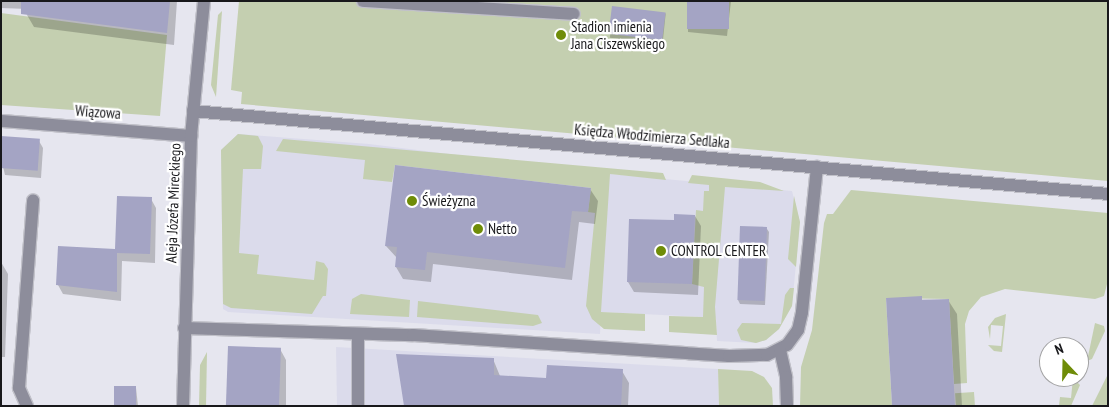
<!DOCTYPE html>
<meta charset="utf-8">
<style>
body{margin:0}
#map{position:relative;width:1109px;height:407px;overflow:hidden;background:#e6e6ef;font-family:"PT Sans Narrow",sans-serif}
div>[style]{position:absolute}
.built>*{inset:0;background:#dbdbeb}
.green>*{inset:0;background:#c4cfb0;transform-origin:0 0}
.shadow>*{inset:0;background:#0003;transform-origin:0 0}
.building>*{inset:0;background:#a4a4c4;transform-origin:0 0}
.roads{filter:drop-shadow(1px 0 #c1c1c9) drop-shadow(-1px 0 #c1c1c9) drop-shadow(0 1px #c1c1c9) drop-shadow(0 -1px #c1c1c9)}
.service>*{height:12px;margin:-6px;padding:0 6px;transform-origin:6px;border-radius:6px;background:#8d8d9b}
.minor>*{height:12px;margin:-6px;padding:0 6px;transform-origin:6px;border-radius:6px;background:#8d8d9b}
.tertiary>*{height:12px;margin:-6px;padding:0 6px;transform-origin:6px;border-radius:6px;background:#8d8d9b}
.dots>*{width:14px;height:14px;translate:-50% -50%;box-sizing:border-box;border:2px solid #fff;border-radius:50%}
span{translate:-50% -50%;white-space:nowrap;text-align:center;line-height:1.15;-webkit-text-stroke:4.5px #fff;paint-order:stroke}
.poi-label{font-size:15px;color:#18181b}
.left{translate:0 -50%;text-align:left}
.street-label{font-size:15px;color:#18181b}
.frame{position:absolute;inset:0;border:2px solid #18181b;pointer-events:none}
.north{position:absolute;left:1039px;top:337px;width:50px;height:50px;box-sizing:border-box;background:#fff;border:1px solid #a3a3a4;border-radius:50%;rotate:339deg;font-size:14px;font-weight:700;line-height:20px;text-align:center;color:#18181b}
.north::after{content:'';display:block;margin:auto;width:18px;height:22px;background:#6f8c08;clip-path:polygon(50% 0,100% 100%,50% 72%,0 100%)}
</style>
<div id="map">
<div class="built">
<div style="clip-path:polygon(238px 134px,369px 144px,611px 174px,792px 191px,800px 222px,792px 306px,779px 329px,766px 340px,756px 343px,717px 341px,716px 318px,703px 317px,601px 312px,600px 334px,228px 312px,223px 309px,221px 150px)"></div>
<div style="clip-path:polygon(336px 347px,718px 369px,719px 406px,337px 406px)"></div>
</div>
<div class="green">
<div style="clip-path:polygon(239px 1px,1108px 1px,1108px 181px,241px 104px,242px 92px,231px 90px)"></div>
<div style="clip-path:polygon(222px 11px,216px 97px,211px 85px,218px 15px)"></div>
<div style="clip-path:polygon(1px 13px,167px 35px,160px 116px,1px 105px)"></div>
<div style="clip-path:polygon(238px 134px,258px 136px,263px 146px,261px 169px,243px 169px,239px 253px,259px 255px,257px 274px,314px 280px,316px 261px,324px 263px,328px 269px,326px 296px,323px 296px,312px 314px,231px 308px,223px 304px,221px 150px)"></div>
<div style="clip-path:polygon(283px 139px,663px 173px,666px 180px,610px 174px,601px 312px,645px 314px,645px 331px,604px 329px,592px 319px,586px 306px,595px 213px,588px 212px,591px 188px,395px 165px,392px 182px,363px 179px,365px 160px,276px 151px)"></div>
<div style="clip-path:polygon(692px 175px,760px 182px,784px 191px,725px 187px,715px 307px,717px 335px,669px 332px,669px 316px,703px 317px,704px 287px,692px 284px,696px 210px,703px 211px,704px 191px,709px 191px,709px 185px,688px 183px)"></div>
<div style="clip-path:polygon(851px 190px,1108px 213px,1108px 280px,1104px 296px,1095px 299px,1005px 289px,981px 297px,969px 311px,965px 324px,967px 383px,954px 384px,949px 299px,886px 298px,892px 406px,800px 406px,801px 367px,812px 330px,824px 223px,827px 214px,833px 214px)"></div>
<div style="clip-path:polygon(794px 196px,800px 222px,796px 267px,788px 259px)"></div>
<div style="clip-path:polygon(790px 288px,794px 288px,792px 306px,779px 329px,766px 340px,756px 343px,741px 340px,737px 330px,742px 323px,781px 324px,785px 295px)"></div>
<div style="clip-path:polygon(361px 294px,410px 300px,409px 317px,350px 314px,352px 299px)"></div>
<div style="clip-path:polygon(418px 301px,538px 315px,542px 323px,533px 326px,417px 317px)"></div>
<div style="clip-path:polygon(1006px 314px,1002px 352px,994px 351px,988px 345px,1001px 346px,1003px 326px,991px 325px,990px 339px,988px 327px,995px 318px)"></div>
<div style="clip-path:polygon(1095px 323px,1104px 326px,1105px 331px,1092px 359px,1087px 361px)"></div>
<div style="clip-path:polygon(207px 352px,206px 406px,199px 406px,200px 365px)"></div>
<div style="clip-path:polygon(718px 369px,752px 371px,764px 377px,772px 388px,773px 406px,719px 406px)"></div>
<div style="clip-path:polygon(1108px 374px,1108px 406px,1092px 406px)"></div>
<div style="clip-path:polygon(1073px 378px,1080px 385px,1071px 406px,1059px 406px,1060px 397px,1071px 398px)"></div>
<div style="left:974px;top:392px;width:14px;height:19px;rotate:86deg"></div>
</div>
<div class="shadow">
<div style="clip-path:polygon(1px 1px,177px 1px,174px 45px,34px 27px,27px 15px,28px 9px,1px 8px)"></div>
<div style="clip-path:polygon(688px 1px,731px 1px,727px 36px,688px 32px)"></div>
<div style="left:613px;top:8px;width:53px;height:30px;rotate:6deg"></div>
<div style="clip-path:polygon(39px 141px,43px 148px,41px 178px,5px 175px,1px 158px)"></div>
<div style="clip-path:polygon(590px 189px,598px 201px,595px 224px,579px 222px,572px 280px,433px 264px,431px 282px,403px 279px,396px 267px,397px 258px,386px 246px)"></div>
<div style="clip-path:polygon(151px 199px,156px 208px,155px 263px,122px 261px,121px 301px,63px 294px,58px 285px,116px 250px)"></div>
<div style="clip-path:polygon(695px 216px,701px 226px,698px 295px,634px 292px,628px 282px,676px 222px)"></div>
<div style="clip-path:polygon(742px 228px,767px 229px,769px 232px,765px 305px,740px 304px,738px 300px)"></div>
<div style="clip-path:polygon(1px 262px,8px 274px,5px 357px,1px 357px)"></div>
<div style="clip-path:polygon(887px 299px,948px 300px,957px 314px,962px 406px,893px 406px)"></div>
<div style="clip-path:polygon(280px 349px,286px 360px,286px 406px,229px 406px)"></div>
<div style="clip-path:polygon(493px 359px,500px 376px,547px 380px,622px 371px,629px 383px,628px 406px,405px 406px)"></div>
<div style="clip-path:polygon(136px 388px,138px 406px,115px 406px)"></div>
</div>
<div class="building">
<div style="clip-path:polygon(21px 1px,170px 1px,167px 33px,21px 14px)"></div>
<div style="left:687px;top:1px;width:42px;height:28px"></div>
<div style="left:612px;top:6px;width:54px;height:28px;rotate:7deg"></div>
<div style="left:1px;top:136px;width:39px;height:32px;rotate:4deg"></div>
<div style="clip-path:polygon(395px 165px,591px 188px,588px 212px,572px 211px,565px 268px,427px 252px,425px 270px,395px 267px,397px 247px,385px 246px)"></div>
<div style="clip-path:polygon(117px 196px,152px 197px,150px 254px,117px 253px,117px 292px,56px 285px,58px 246px,115px 249px)"></div>
<div style="clip-path:polygon(674px 214px,695px 215px,692px 284px,627px 282px,629px 219px,674px 220px)"></div>
<div style="left:740px;top:226px;width:27px;height:74px;rotate:2deg"></div>
<div style="clip-path:polygon(922px 296px,922px 300px,949px 299px,955px 406px,892px 406px,886px 298px)"></div>
<div style="left:228px;top:346px;width:53px;height:60px;rotate:2deg"></div>
<div style="clip-path:polygon(396px 354px,494px 358px,494px 375px,546px 378px,547px 365px,623px 369px,621px 406px,404px 406px)"></div>
<div style="left:114px;top:386px;width:22px;height:20px"></div>
</div>
<div class="roads">
<div class="service">
<div style="left:363px;top:1px;width:211px;rotate:3.5deg"></div>
<div style="left:184px;top:328px;width:229px;rotate:1.8deg"></div>
<div style="left:413px;top:335px;width:317px;rotate:3.8deg"></div>
<div style="left:729px;top:356px;width:38px;rotate:-2deg"></div>
<div style="left:767px;top:355px;width:22px;rotate:-27deg"></div>
<div style="left:787px;top:345px;width:19px;rotate:-54deg"></div>
<div style="left:798px;top:330px;width:18px;rotate:-77deg"></div>
<div style="left:802px;top:312px;width:146px;rotate:-84.1deg"></div>
<div style="left:358px;top:334px;width:72px;rotate:90deg"></div>
<div style="left:780px;top:350px;width:28px;rotate:77deg"></div>
<div style="left:786px;top:377px;width:29px;rotate:88deg"></div>
<div style="left:27px;top:406px;width:20px;rotate:-114deg"></div>
<div style="left:19px;top:388px;width:188px;rotate:-85.7deg"></div>
</div>
<div class="minor">
<div style="left:193px;top:111px;width:919px;rotate:5.18deg"></div>
<div style="left:1px;top:121px;width:191px;rotate:4.5deg"></div>
</div>
<div class="tertiary">
<div style="left:183px;top:406px;width:270px;rotate:-88.3deg"></div>
<div style="left:191px;top:136px;width:136px;rotate:-84.5deg"></div>
</div>
</div>
<div class="dots">
<div style="left:561px;top:35px;background:#6f8c08"></div>
<div style="left:412px;top:201px;background:#6f8c08"></div>
<div style="left:478px;top:229px;background:#6f8c08"></div>
<div style="left:661px;top:251px;background:#6f8c08"></div>
</div>
<div class="poi-label">
<span class="left" style="left:571px;top:35px">Stadion imienia<br>Jana Ciszewskiego</span>
<span class="left" style="left:422px;top:201px">Świeżyzna</span>
<span class="left" style="left:488px;top:229px">Netto</span>
<span class="left" style="left:671px;top:251px">CONTROL CENTER</span>
</div>
<div class="street-label">
<span style="left:98px;top:112px;rotate:4deg">Wiązowa</span>
<span style="left:652px;top:136px;rotate:5deg">Księdza Włodzimierza Sedlaka</span>
<span style="left:173px;top:203px;rotate:-88deg">Aleja Józefa Mireckiego</span>
</div>
<div class="frame"></div>
<div class="north">N</div>
</div>
